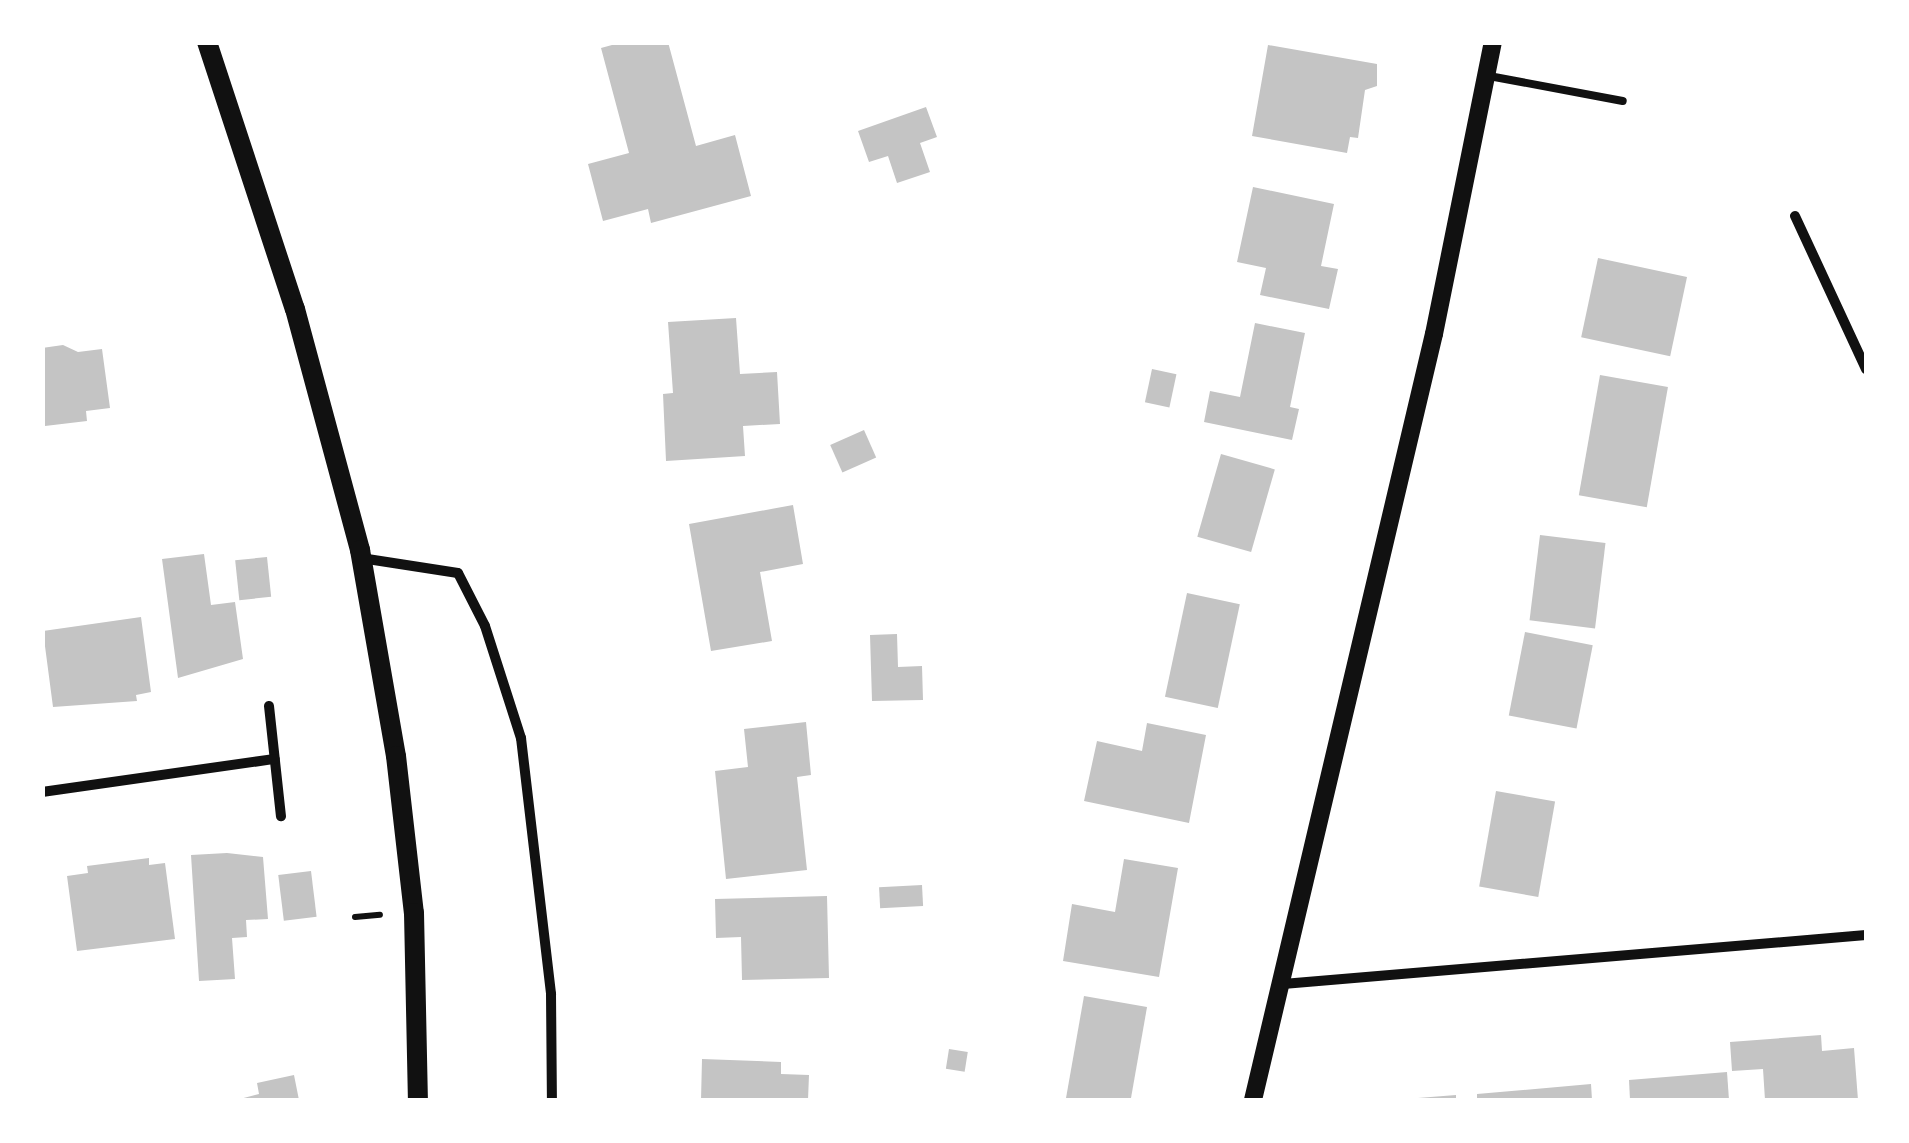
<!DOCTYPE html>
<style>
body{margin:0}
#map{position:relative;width:1909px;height:1143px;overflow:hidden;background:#fff;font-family:"PT Sans",sans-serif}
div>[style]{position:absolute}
.building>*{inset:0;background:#c4c4c4;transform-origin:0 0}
.path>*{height:6px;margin:-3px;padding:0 3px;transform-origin:3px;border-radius:3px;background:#111}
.service>*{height:8px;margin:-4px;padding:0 4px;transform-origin:4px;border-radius:4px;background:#111}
.minor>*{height:10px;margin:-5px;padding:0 5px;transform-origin:5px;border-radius:5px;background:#111}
.tertiary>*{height:18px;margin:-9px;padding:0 9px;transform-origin:9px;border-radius:9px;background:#111}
.secondary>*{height:20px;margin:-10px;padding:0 10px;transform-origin:10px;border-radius:10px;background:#111}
span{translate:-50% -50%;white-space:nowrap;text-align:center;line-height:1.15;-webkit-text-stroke:10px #fff;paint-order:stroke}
.frame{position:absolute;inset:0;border:45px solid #fff;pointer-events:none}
</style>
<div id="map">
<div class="building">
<div style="clip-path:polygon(623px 42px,668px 42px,696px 146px,735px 135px,751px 196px,651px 223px,648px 209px,603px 221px,588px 164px,629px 153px,601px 48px)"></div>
<div style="clip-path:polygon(1268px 45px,1377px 64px,1377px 86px,1365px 90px,1358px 138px,1350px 137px,1347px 153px,1252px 136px)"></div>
<div style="clip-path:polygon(926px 107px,937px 137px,920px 143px,930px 172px,897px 183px,888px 156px,869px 162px,858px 131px)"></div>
<div style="clip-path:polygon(1253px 187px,1334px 204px,1321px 266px,1338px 269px,1329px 309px,1260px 295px,1266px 268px,1237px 262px)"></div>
<div style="left:1598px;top:258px;width:91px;height:81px;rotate:12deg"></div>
<div style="clip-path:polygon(736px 318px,740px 374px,777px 372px,780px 424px,743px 426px,745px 456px,666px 461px,663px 394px,673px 393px,668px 322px)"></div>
<div style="clip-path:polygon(1255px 323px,1305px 333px,1290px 407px,1299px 409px,1292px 440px,1204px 422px,1210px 391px,1240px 397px)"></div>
<div style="clip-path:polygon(63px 345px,78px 352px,102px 349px,110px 408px,86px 411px,87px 421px,45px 426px,42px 348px)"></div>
<div style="left:1152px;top:369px;width:25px;height:34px;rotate:12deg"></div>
<div style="left:1600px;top:375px;width:69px;height:122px;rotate:10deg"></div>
<div style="left:864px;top:430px;width:30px;height:37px;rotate:66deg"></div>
<div style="left:1221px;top:454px;width:56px;height:86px;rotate:16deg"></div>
<div style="clip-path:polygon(793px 505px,803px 564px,760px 572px,772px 641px,711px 651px,689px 524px)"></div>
<div style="left:1540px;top:535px;width:66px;height:86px;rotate:7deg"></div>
<div style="clip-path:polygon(204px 554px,211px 605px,235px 602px,243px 659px,178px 678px,162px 559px)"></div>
<div style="left:267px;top:557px;width:40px;height:32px;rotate:84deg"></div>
<div style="left:1187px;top:593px;width:54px;height:106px;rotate:12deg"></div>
<div style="clip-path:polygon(141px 617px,151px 692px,136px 695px,137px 701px,53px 707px,43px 631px)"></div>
<div style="left:1525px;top:632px;width:69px;height:85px;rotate:11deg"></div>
<div style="clip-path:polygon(897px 634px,898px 667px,922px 666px,923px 700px,872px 701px,870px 635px)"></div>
<div style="clip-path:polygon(806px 722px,811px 775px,797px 777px,807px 870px,726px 879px,715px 771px,748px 767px,744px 729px)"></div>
<div style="clip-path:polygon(1147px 723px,1206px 735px,1189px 823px,1084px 801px,1097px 741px,1142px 751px)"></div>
<div style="left:1496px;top:791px;width:60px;height:97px;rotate:10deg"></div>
<div style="clip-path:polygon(227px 853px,263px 857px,268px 919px,246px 920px,247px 937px,232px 938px,235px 979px,199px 981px,191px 855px)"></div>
<div style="clip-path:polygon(149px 858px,149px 865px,165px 863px,175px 939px,77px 951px,67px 876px,88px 873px,87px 866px)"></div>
<div style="clip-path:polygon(1124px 859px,1178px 868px,1159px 977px,1063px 961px,1072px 904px,1115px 912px)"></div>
<div style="left:311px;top:871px;width:46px;height:33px;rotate:83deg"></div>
<div style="left:922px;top:885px;width:21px;height:43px;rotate:87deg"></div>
<div style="clip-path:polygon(827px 896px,829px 978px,742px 980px,741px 937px,716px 938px,715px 899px)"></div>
<div style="left:1084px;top:996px;width:64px;height:106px;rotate:10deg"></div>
<div style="clip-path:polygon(1821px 1035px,1822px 1051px,1854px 1048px,1858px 1100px,1765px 1100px,1763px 1069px,1732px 1071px,1730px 1042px)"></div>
<div style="left:949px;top:1049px;width:19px;height:20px;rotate:9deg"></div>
<div style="clip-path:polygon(702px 1059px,781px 1062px,781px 1074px,809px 1075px,808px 1100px,701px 1100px)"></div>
<div style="clip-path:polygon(1727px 1072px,1729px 1100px,1630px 1100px,1629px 1080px)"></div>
<div style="clip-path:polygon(294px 1075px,299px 1100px,236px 1100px,259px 1094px,257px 1083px)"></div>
<div style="clip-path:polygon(1591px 1084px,1592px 1100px,1477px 1100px,1477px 1094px)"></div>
<div style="clip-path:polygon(1456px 1095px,1456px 1100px,1418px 1100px,1418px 1098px)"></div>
</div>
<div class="path">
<div style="left:355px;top:917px;width:25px;rotate:-5deg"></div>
</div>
<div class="service">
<div style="left:1489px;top:76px;width:136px;rotate:10.6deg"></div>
</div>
<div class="minor">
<div style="left:1795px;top:216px;width:169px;rotate:65.1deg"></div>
<div style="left:361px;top:558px;width:98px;rotate:8.8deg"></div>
<div style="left:458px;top:573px;width:59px;rotate:63deg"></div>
<div style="left:485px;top:626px;width:118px;rotate:72.2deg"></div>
<div style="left:521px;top:738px;width:258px;rotate:83.3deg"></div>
<div style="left:551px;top:994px;width:106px;rotate:89.5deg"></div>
<div style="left:269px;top:706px;width:111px;rotate:83.8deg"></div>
<div style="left:42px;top:792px;width:235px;rotate:-8.1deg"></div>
<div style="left:1283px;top:984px;width:585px;rotate:-4.8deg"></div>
</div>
<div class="tertiary">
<div style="left:1253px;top:1100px;width:787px;rotate:-76.71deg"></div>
<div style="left:1434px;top:334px;width:298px;rotate:-78.6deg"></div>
</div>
<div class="secondary">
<div style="left:207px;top:42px;width:281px;rotate:71.8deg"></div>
<div style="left:295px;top:309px;width:250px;rotate:74.9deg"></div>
<div style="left:360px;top:550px;width:209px;rotate:80.1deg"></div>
<div style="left:396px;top:756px;width:158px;rotate:83.5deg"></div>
<div style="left:414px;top:913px;width:187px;rotate:88.8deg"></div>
</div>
<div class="frame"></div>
</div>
